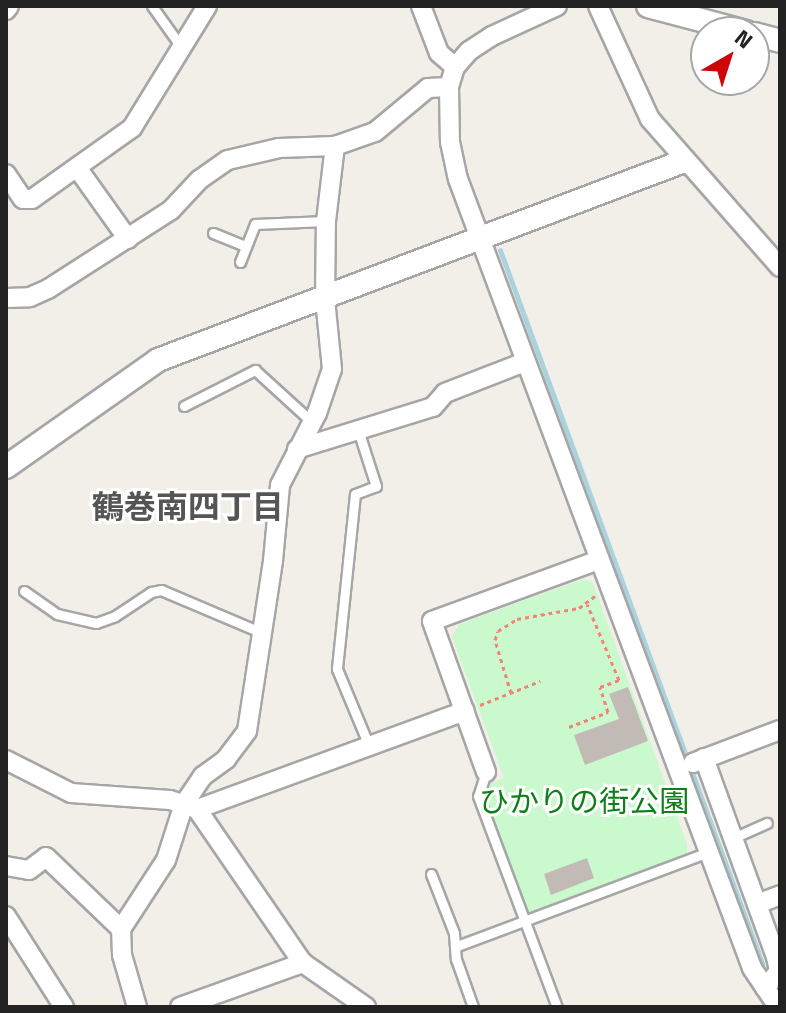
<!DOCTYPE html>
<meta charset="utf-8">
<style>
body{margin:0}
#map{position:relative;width:786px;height:1013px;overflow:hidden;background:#f2efe9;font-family:"Titillium Web","Noto Sans JP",sans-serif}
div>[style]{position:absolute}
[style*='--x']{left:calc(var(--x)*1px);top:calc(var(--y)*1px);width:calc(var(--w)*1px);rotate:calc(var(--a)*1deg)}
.park>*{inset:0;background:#c9f9cd}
.stream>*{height:5px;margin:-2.5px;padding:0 2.5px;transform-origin:2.5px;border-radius:2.5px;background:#abd3dd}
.building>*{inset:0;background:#c2bbb5}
.path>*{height:3px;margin-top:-1.5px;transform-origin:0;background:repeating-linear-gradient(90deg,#f68276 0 4px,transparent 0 8px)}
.roads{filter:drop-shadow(2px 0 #a6a6a6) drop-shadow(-2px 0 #a6a6a6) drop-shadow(0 2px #a6a6a6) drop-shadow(0 -2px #a6a6a6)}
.service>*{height:9px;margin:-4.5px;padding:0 4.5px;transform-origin:4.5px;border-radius:4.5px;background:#fff}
.minor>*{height:18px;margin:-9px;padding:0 9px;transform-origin:9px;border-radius:9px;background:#fff}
.tertiary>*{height:22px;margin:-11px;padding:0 11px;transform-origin:11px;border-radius:11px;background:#fff}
span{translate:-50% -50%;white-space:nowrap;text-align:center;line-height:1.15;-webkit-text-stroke:6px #fff;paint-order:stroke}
.park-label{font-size:30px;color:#0f8018}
.neighbourhood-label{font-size:32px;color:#555;font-weight:700}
.frame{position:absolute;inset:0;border:8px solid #222;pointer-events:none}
.north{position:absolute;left:690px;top:16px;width:80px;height:80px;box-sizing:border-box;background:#fff;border:2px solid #a7a7a7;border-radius:50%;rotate:39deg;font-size:22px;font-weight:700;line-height:32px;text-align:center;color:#222}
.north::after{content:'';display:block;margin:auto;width:28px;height:36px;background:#ce0608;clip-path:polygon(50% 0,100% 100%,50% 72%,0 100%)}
</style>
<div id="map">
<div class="park">
<div style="clip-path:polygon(584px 579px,593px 583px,687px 844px,687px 853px,531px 912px,526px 909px,483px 791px,487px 785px,504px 778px,452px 637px,459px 624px)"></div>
</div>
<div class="stream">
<div style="--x:500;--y:250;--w:760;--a:69.82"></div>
</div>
<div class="building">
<div style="clip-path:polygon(628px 687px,648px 741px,585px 765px,574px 735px,619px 719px,609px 694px)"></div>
<div style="clip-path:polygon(587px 858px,594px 878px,551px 895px,544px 874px)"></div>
</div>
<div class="path">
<div style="--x:511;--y:693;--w:55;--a:-106.8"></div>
<div style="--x:495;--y:640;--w:9;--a:-72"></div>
<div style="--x:498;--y:631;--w:22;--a:-32"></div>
<div style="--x:517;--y:619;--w:63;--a:-10.1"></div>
<div style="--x:579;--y:608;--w:21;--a:-37"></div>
<div style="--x:480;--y:705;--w:65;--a:-21.8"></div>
<div style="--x:569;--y:727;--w:42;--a:-21"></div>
<div style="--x:608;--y:712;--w:26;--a:-108"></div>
<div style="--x:600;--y:687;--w:20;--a:-20"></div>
<div style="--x:619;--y:680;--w:82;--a:-112.8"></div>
</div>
<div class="roads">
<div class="service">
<div style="--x:152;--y:6;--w:52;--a:54.5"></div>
<div style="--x:213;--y:233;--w:35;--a:22"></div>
<div style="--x:240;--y:262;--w:41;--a:-68.5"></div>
<div style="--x:255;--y:224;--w:71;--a:-2.4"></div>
<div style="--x:184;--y:406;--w:80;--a:-26.9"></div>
<div style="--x:255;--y:370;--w:77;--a:42.4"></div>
<div style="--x:358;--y:430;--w:59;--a:72.2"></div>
<div style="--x:376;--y:486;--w:22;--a:159"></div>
<div style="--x:355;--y:494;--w:176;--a:95.9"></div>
<div style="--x:337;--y:669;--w:83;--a:67.4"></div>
<div style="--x:24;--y:591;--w:40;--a:34.9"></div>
<div style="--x:57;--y:614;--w:40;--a:13"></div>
<div style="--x:96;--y:623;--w:20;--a:-20"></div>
<div style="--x:115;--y:616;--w:43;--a:-33.7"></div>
<div style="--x:151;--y:592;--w:10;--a:-11"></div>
<div style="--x:161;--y:590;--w:108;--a:23"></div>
<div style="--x:486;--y:772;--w:25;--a:108"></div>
<div style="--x:478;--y:796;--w:225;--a:69.5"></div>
<div style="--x:733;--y:838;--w:37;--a:-24"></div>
<div style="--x:431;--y:874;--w:63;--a:68.7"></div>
<div style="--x:454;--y:933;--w:26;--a:86"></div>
<div style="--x:456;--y:959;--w:51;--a:70.5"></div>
<div style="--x:457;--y:946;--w:269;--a:-20.5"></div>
</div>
<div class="minor">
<div style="--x:421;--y:6;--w:50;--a:69"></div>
<div style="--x:439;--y:53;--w:21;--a:41"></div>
<div style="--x:557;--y:6;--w:72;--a:155.2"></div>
<div style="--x:492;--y:36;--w:27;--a:147"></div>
<div style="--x:469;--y:51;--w:21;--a:131"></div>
<div style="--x:455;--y:67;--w:21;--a:107"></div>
<div style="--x:449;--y:87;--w:55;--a:89"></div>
<div style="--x:450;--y:142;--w:38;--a:78"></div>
<div style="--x:458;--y:179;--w:842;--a:69.56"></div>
<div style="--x:752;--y:968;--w:47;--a:56.3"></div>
<div style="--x:598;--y:6;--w:124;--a:65.3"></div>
<div style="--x:650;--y:119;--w:197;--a:48.7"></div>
<div style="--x:6;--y:10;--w:5;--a:-53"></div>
<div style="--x:78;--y:169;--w:86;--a:54.5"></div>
<div style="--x:6;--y:174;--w:30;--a:56"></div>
<div style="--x:23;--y:199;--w:9;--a:0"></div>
<div style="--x:32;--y:199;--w:123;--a:-35.4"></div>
<div style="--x:132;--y:128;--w:143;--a:-58.4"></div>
<div style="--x:6;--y:298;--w:24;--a:-2"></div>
<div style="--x:30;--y:297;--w:20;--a:-24"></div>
<div style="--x:48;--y:289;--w:146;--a:-32.7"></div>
<div style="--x:171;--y:210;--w:41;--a:-47"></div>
<div style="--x:199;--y:180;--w:35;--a:-35"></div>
<div style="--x:228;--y:160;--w:52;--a:-13.2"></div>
<div style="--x:279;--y:148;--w:56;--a:-2"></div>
<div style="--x:335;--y:146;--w:42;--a:-19.3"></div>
<div style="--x:375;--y:132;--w:69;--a:-39.7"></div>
<div style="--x:428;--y:88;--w:21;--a:-3"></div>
<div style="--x:297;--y:449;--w:142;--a:-17.2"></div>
<div style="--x:433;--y:407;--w:18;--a:-49"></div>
<div style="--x:445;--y:393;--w:86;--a:-21.2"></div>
<div style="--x:704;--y:758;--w:212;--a:70.1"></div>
<div style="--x:776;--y:957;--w:14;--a:78"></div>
<div style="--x:779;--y:971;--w:22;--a:129"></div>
<div style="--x:6;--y:760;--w:73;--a:26.9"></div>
<div style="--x:71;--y:793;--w:99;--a:4"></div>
<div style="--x:170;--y:800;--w:28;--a:18"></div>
<div style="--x:197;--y:809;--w:187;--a:55.5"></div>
<div style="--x:693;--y:763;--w:93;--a:-20.8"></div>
<div style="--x:486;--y:772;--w:160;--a:-109.7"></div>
<div style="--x:432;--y:621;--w:178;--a:-20.1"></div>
<div style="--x:197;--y:809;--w:285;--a:-20.1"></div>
<div style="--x:6;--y:866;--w:23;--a:10"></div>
<div style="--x:29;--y:870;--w:21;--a:-37"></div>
<div style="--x:46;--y:857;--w:104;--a:43.8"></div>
<div style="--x:757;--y:904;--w:25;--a:-21"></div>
<div style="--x:6;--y:916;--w:108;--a:57.5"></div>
<div style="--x:137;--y:1007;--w:54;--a:-106.1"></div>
<div style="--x:122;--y:955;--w:26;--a:-92"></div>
<div style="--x:121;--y:929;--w:82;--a:-56.9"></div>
<div style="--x:166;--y:860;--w:59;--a:-72.2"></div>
<div style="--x:184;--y:804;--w:34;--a:-56"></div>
<div style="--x:203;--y:776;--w:29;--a:-36"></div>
<div style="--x:226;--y:759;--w:35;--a:-53"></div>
<div style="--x:247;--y:731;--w:172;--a:-81.3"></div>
<div style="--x:273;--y:561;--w:76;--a:-84.7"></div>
<div style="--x:280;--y:485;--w:81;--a:-62.8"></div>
<div style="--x:317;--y:413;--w:46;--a:-71.2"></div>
<div style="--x:332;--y:369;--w:70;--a:-95.7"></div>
<div style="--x:325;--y:299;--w:78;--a:-89.3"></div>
<div style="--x:326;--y:221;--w:76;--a:-83.2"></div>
<div style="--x:180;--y:1007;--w:131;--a:-19.7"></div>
<div style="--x:303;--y:963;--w:77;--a:34.9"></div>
</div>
<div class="tertiary">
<div style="--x:648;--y:6;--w:101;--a:14.9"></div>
<div style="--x:754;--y:34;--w:27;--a:15"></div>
<div style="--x:6;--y:467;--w:186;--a:-35.1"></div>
<div style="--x:158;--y:360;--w:562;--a:-20.72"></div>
</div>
</div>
<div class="park-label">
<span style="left:584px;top:801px">ひかりの街公園</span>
</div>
<div class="neighbourhood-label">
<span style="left:188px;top:506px">鶴巻南四丁目</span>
</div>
<div class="frame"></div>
<div class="north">N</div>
</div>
